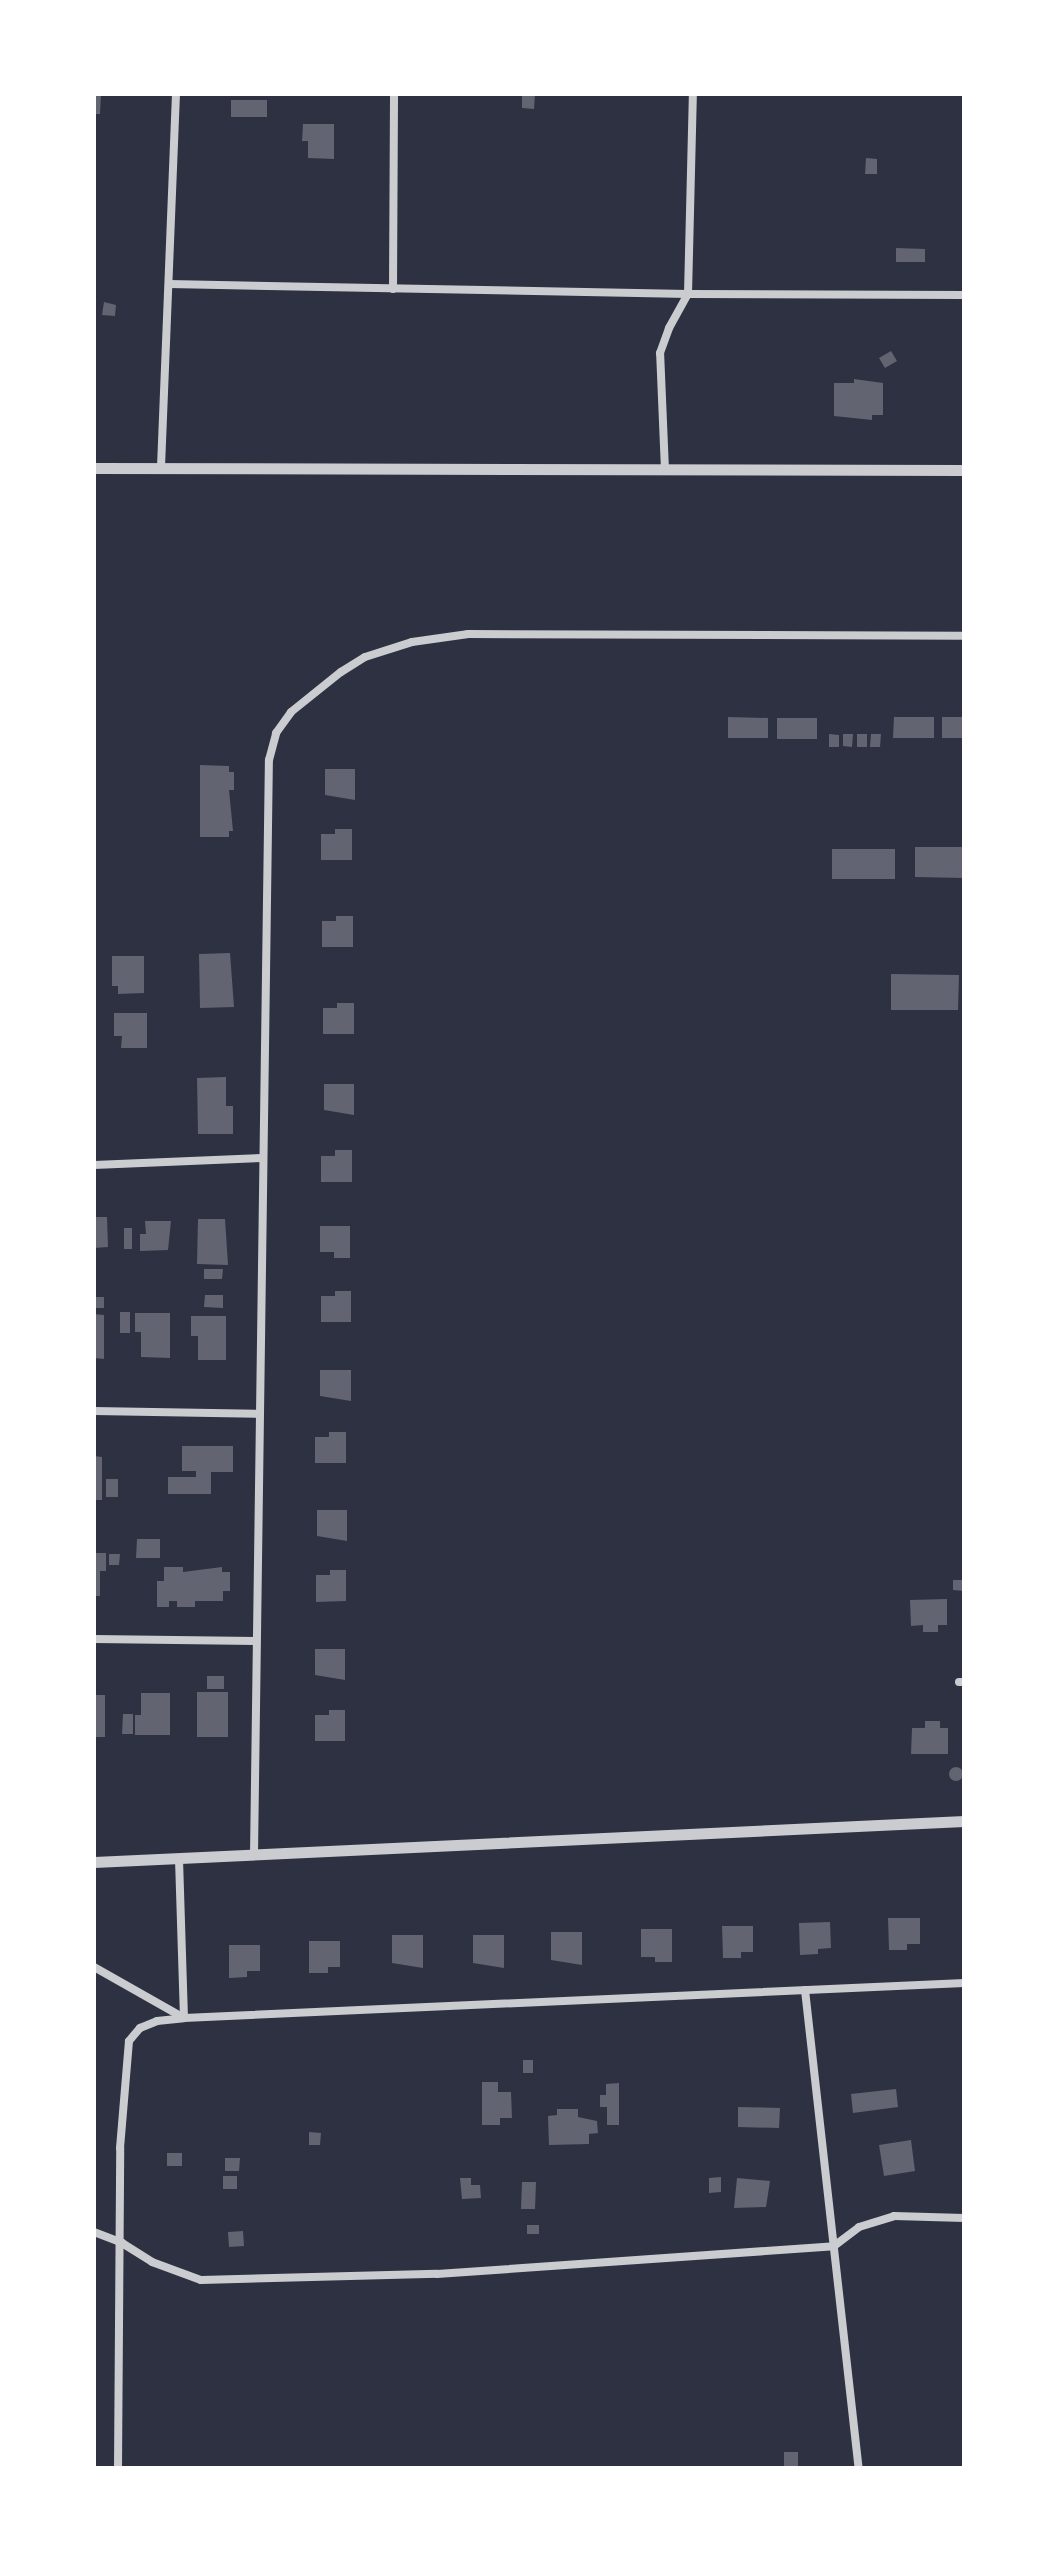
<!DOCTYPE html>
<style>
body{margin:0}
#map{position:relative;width:1058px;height:2562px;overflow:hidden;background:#2d3142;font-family:"Playfair Display",serif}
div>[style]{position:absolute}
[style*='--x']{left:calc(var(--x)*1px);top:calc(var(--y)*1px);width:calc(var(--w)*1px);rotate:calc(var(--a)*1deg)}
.building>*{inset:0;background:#626471}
.round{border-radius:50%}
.minor>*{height:8px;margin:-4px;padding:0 4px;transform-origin:4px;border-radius:4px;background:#caccd0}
.tertiary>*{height:11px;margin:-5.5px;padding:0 5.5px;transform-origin:5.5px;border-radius:5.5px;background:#caccd0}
span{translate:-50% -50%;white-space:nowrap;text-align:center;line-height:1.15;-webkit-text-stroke:6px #fff;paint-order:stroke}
.frame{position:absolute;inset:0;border:96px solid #fff;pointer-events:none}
</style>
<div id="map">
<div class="building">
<div style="clip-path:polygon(94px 94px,101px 94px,100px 114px,94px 114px)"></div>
<div style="clip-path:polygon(522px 94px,535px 94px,534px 109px,522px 108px)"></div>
<div style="clip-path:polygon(231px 100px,267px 100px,267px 117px,231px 117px)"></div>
<div style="clip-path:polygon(303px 124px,334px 124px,334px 159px,308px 158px,308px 141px,302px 141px)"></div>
<div style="clip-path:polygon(866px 158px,877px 159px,877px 174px,865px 174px)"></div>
<div style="clip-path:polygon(896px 248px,925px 249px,925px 262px,896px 262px)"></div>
<div style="clip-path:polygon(104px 302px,116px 305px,115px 316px,102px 315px)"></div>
<div style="clip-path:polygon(891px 351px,897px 361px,885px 368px,879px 358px)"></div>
<div style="clip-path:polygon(854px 379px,883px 383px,883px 415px,872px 415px,872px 420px,834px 416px,834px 383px,854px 383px)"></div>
<div style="clip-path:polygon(728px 717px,768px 718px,768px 738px,728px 738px)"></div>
<div style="clip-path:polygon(894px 717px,934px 717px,934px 738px,893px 738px)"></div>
<div style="clip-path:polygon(942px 717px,964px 717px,964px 738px,942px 738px)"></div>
<div style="clip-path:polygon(777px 718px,817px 718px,817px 739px,777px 739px)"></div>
<div style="clip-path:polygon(829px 734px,839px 735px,839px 747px,829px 747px)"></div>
<div style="clip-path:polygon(843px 734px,853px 734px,852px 747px,843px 746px)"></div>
<div style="clip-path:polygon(857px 734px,867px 734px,867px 747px,857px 747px)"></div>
<div style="clip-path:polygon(871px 734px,881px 734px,880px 747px,870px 747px)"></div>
<div style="clip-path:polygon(200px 765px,229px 766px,229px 772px,234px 772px,234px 790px,229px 790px,233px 831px,229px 831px,229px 837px,200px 837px)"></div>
<div style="clip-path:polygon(325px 769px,355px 769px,355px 800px,325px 795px)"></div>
<div style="clip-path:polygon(335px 829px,352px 829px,352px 860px,321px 860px,321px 834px,335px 834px)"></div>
<div style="clip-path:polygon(915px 847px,964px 847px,964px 878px,915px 877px)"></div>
<div style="clip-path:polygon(832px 849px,895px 849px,895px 879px,832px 879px)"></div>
<div style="clip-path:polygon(336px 916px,353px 916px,353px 947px,322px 947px,322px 921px,336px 921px)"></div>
<div style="clip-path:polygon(230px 953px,234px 1007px,200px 1008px,199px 954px)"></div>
<div style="clip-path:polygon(112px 956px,144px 956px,144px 993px,118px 994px,118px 986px,112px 986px)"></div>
<div style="clip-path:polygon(891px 974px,959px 975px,958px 1010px,891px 1010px)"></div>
<div style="clip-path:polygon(337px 1003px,354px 1003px,354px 1034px,323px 1034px,323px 1008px,337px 1008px)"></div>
<div style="clip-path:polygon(114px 1013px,147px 1013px,147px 1048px,121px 1048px,122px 1036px,114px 1036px)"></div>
<div style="clip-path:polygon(226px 1077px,226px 1106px,233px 1106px,233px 1134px,198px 1134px,197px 1078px)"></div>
<div style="clip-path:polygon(324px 1084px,354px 1084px,354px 1115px,324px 1110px)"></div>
<div style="clip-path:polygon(335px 1150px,352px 1150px,352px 1182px,321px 1182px,321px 1156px,335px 1156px)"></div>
<div style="clip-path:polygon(94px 1217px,107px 1217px,108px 1247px,94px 1248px)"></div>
<div style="clip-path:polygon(198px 1219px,225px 1219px,228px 1265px,197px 1264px)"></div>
<div style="clip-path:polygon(145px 1221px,171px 1221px,168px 1250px,140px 1251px,140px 1234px,146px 1234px)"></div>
<div style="clip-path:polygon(320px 1226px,350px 1226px,350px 1258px,334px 1258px,334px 1252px,320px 1252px)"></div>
<div style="clip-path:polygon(124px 1228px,132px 1228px,132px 1249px,124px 1249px)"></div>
<div style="clip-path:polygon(204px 1269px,223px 1269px,222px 1279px,204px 1279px)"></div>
<div style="clip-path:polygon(335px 1291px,351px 1291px,351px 1322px,321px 1322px,321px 1296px,335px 1296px)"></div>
<div style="clip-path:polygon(205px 1295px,223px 1295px,223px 1308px,204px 1307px)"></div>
<div style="clip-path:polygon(94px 1297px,104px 1297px,104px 1308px,94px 1308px)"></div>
<div style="clip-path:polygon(120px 1312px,130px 1312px,130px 1333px,120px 1333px)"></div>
<div style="clip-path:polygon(135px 1313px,170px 1313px,170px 1358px,141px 1357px,141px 1332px,135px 1332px)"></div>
<div style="clip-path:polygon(94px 1314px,104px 1315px,104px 1359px,94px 1358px)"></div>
<div style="clip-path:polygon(191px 1316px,226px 1316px,226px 1360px,198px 1360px,198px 1336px,191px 1336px)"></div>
<div style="clip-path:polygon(320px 1370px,351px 1370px,351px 1401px,320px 1396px)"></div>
<div style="clip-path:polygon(329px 1432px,346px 1432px,346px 1463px,315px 1463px,315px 1437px,329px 1437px)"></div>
<div style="clip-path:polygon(182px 1446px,233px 1446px,233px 1472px,211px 1472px,211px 1494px,168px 1494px,168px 1477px,196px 1477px,196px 1471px,182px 1471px)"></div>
<div style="clip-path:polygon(94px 1456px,102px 1457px,102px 1500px,94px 1500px)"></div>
<div style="clip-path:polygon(106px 1479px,118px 1479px,118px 1497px,106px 1497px)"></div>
<div style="clip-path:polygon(317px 1510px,347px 1510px,347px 1541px,317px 1536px)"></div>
<div style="clip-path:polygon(137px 1539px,160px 1539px,160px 1558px,136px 1558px)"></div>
<div style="clip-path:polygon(94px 1553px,106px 1553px,106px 1571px,100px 1571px,100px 1596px,94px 1596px)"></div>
<div style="clip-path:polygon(109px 1554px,120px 1554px,119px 1565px,109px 1565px)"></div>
<div style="clip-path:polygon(164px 1567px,183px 1567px,183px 1572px,222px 1567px,222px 1572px,230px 1572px,230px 1591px,223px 1591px,223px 1601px,195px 1601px,195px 1607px,177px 1607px,177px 1601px,169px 1601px,169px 1607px,157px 1607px,157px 1581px,164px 1581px)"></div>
<div style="clip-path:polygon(330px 1570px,346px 1570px,346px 1601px,316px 1602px,316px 1575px,330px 1575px)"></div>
<div style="clip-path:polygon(953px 1580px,964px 1580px,964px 1591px,953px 1590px)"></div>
<div style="clip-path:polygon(947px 1599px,947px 1625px,938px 1625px,938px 1632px,923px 1632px,923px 1625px,911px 1626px,910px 1600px)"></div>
<div style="clip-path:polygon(315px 1649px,345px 1649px,345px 1680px,315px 1675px)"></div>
<div style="clip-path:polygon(207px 1676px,224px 1676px,224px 1689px,207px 1689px)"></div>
<div style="clip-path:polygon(197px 1692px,228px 1692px,228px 1737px,197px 1737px)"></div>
<div style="clip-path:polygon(141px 1693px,170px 1693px,170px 1735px,135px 1735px,135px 1715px,141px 1715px)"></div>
<div style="clip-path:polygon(94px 1695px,105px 1695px,105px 1737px,94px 1737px)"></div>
<div style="clip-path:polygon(329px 1710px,345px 1710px,345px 1741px,315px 1741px,315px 1715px,329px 1715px)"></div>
<div style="clip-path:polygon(123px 1714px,133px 1714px,133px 1734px,122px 1734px)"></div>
<div style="clip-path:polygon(925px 1721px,940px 1721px,940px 1728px,948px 1728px,948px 1754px,911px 1754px,912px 1728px,925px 1728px)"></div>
<div class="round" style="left:949px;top:1767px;width:14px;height:14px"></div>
<div style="clip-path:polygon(888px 1918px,920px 1918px,920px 1944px,907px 1944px,907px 1950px,889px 1950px)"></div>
<div style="clip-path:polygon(830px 1922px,831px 1948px,818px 1949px,818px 1954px,800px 1955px,799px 1923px)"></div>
<div style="clip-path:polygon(722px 1926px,753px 1926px,753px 1952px,741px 1952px,741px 1958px,723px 1958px)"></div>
<div style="clip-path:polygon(641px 1929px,672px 1929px,672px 1962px,655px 1962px,655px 1957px,641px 1957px)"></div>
<div style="clip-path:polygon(551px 1932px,582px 1932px,582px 1965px,551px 1960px)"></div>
<div style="clip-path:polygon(392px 1935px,423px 1935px,423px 1968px,392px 1963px)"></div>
<div style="clip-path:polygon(473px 1935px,504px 1935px,504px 1968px,473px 1963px)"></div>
<div style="clip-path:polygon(309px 1941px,340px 1941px,340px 1967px,328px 1967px,328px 1973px,309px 1973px)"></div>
<div style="clip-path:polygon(229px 1945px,260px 1945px,260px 1971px,247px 1971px,247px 1977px,229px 1978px)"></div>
<div style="clip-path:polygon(523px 2060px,533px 2060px,533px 2073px,523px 2073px)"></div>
<div style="clip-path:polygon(482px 2082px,498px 2082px,498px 2092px,511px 2092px,512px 2118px,500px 2118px,500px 2125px,482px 2125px)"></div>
<div style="clip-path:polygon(619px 2083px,619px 2125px,607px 2125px,607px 2107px,600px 2107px,600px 2095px,606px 2095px,606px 2084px)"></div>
<div style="clip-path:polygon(896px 2089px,898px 2107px,853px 2113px,851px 2094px)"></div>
<div style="clip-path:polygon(738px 2107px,780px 2108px,779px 2128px,738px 2127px)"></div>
<div style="clip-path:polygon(557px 2109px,578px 2109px,578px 2117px,597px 2121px,598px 2133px,589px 2134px,589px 2144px,549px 2145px,548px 2116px,557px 2115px)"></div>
<div style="clip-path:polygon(309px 2132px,321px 2133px,320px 2145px,309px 2145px)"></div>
<div style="clip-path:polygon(911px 2140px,915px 2171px,884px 2176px,879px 2145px)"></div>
<div style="clip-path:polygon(167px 2153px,182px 2153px,182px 2166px,167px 2166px)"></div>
<div style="clip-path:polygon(225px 2158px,240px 2158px,239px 2171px,225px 2171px)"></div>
<div style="clip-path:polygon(223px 2176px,237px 2176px,237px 2189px,223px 2189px)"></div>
<div style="clip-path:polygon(721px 2177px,721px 2192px,709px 2193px,709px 2178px)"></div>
<div style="clip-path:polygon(460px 2178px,471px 2178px,471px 2185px,480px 2185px,481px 2198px,462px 2199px)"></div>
<div style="clip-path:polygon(737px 2178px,770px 2181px,766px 2207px,734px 2208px)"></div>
<div style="clip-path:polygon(522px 2182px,536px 2182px,535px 2209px,521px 2209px)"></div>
<div style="clip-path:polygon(527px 2225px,539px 2225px,539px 2234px,527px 2234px)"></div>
<div style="clip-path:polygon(243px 2231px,244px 2246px,229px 2247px,228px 2232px)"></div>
<div style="clip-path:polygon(784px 2452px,798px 2452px,798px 2468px,784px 2468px)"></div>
</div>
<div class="minor">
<div style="--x:169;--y:284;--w:519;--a:1.1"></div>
<div style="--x:688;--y:294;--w:276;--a:0.2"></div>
<div style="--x:393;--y:289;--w:195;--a:-89.7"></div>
<div style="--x:161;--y:467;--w:373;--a:-87.7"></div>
<div style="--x:665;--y:470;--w:117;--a:-92.4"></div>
<div style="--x:660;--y:353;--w:27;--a:-70"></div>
<div style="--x:669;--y:328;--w:39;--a:-61"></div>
<div style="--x:688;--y:294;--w:200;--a:-88.6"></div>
<div style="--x:94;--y:1165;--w:169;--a:-2.4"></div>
<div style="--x:94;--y:1411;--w:166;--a:1"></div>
<div style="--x:94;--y:1639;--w:162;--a:0.7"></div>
<div style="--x:959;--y:1682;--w:5;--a:0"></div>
<div style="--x:254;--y:1855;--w:1095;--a:-89.22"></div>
<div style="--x:269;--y:760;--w:28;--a:-75"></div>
<div style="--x:276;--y:733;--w:26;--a:-54"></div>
<div style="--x:291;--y:712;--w:64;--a:-38.7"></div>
<div style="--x:341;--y:672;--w:28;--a:-32"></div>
<div style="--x:365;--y:657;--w:49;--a:-17.7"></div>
<div style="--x:412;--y:642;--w:57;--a:-8.1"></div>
<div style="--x:468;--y:634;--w:496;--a:0.2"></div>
<div style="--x:94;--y:1967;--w:103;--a:29.5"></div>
<div style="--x:184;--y:2018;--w:781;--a:-2.57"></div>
<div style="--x:805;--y:1990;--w:481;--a:83.6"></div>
<div style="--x:94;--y:2232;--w:30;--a:21"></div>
<div style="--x:122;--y:2243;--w:36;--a:32"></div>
<div style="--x:152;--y:2262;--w:52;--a:20.2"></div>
<div style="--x:201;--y:2280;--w:236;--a:-1.5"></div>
<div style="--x:437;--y:2274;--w:398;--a:-4"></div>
<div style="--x:834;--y:2246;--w:31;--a:-37"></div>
<div style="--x:859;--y:2227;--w:37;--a:-17"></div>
<div style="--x:894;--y:2216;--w:70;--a:1.6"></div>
<div style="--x:118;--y:2468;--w:320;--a:-89.6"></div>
<div style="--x:120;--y:2148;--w:107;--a:-85.2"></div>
<div style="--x:129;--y:2041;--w:17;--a:-50"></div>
<div style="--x:140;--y:2028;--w:18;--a:-22"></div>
<div style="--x:157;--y:2021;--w:27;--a:-6"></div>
<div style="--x:184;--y:2018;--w:160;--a:-91.8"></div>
</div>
<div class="tertiary">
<div style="--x:94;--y:468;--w:870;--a:0.13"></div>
<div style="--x:94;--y:1862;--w:871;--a:-2.7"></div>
</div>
<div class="frame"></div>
</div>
